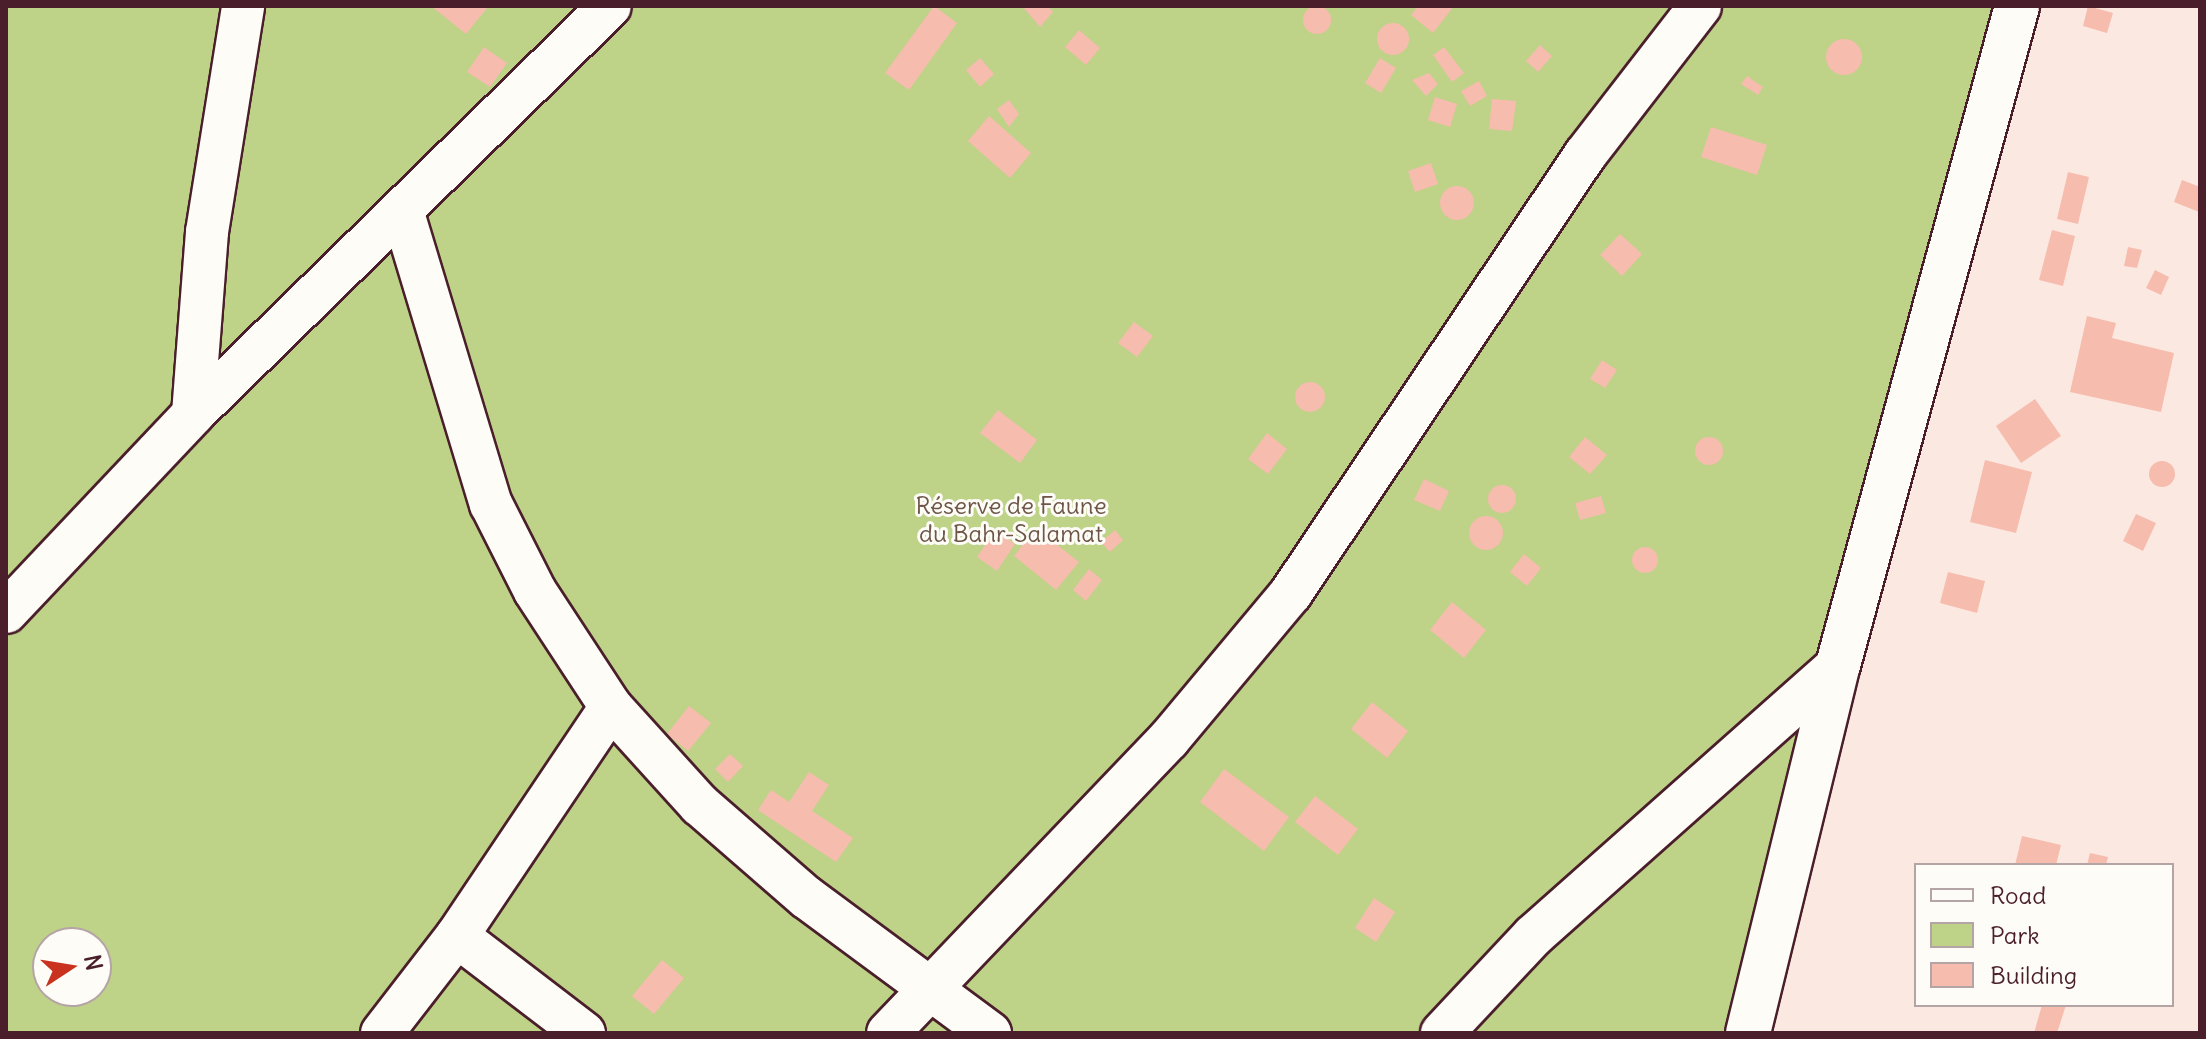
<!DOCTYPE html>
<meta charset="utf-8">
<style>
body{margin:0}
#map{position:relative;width:2206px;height:1039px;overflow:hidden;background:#fbe9e1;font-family:Delius,sans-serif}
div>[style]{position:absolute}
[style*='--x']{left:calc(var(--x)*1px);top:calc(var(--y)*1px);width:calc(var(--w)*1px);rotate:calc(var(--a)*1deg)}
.green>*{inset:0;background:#bed288}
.building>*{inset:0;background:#f6bcae}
.round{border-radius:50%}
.roads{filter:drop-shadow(2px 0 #4a1f2b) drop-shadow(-2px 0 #4a1f2b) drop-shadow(0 2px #4a1f2b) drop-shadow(0 -2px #4a1f2b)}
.minor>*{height:42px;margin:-21px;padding:0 21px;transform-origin:21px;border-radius:21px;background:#fdfcf7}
.major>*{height:44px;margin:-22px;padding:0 22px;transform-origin:22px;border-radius:22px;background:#fdfcf7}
span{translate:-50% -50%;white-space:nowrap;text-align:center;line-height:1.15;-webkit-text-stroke:6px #fdfcf7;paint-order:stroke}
.park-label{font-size:24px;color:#6d5547}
.frame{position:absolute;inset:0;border:8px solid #4a1f2b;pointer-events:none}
.legend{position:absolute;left:1914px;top:863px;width:260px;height:144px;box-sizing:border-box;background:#fdfcf7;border:2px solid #b5a4a5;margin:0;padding:10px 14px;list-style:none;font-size:24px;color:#4a1f2b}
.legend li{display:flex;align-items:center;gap:16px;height:40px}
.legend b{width:40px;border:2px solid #b5a4a5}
.north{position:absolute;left:32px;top:927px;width:80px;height:80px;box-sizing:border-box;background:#fdfcf7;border:2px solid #b5a4a5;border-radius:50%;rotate:78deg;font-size:22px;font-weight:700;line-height:32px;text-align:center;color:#4a1f2b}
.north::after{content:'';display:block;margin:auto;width:28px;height:36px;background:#c8321e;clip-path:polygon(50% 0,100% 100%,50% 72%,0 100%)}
</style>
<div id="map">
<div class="green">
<div style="clip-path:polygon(evenodd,6px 6px,2017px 6px,1748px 1033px,6px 1033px,6px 6px,48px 943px,96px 943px,96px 991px,48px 991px,48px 943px)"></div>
</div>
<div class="building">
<div class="round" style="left:1303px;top:6px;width:28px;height:28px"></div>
<div style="clip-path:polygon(431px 6px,484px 6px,487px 8px,466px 34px)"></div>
<div style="clip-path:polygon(934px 6px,957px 23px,909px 90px,885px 73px)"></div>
<div style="clip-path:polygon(1022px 6px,1047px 6px,1053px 12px,1040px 27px)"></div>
<div style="clip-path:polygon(1418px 6px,1454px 6px,1433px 33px,1411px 15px)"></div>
<div style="clip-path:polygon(2088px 6px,2113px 13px,2107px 33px,2083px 26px)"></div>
<div class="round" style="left:1377px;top:23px;width:32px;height:32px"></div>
<div style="clip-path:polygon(1079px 30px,1100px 48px,1086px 65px,1065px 47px)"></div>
<div class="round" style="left:1826px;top:39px;width:36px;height:36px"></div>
<div style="clip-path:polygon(1540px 45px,1552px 56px,1538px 72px,1526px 61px)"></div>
<div style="clip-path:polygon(484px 47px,507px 63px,490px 87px,467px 72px)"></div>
<div style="clip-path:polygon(1444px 47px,1464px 73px,1452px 82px,1433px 55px)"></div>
<div style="clip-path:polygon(980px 58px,994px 74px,980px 87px,966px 70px)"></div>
<div style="clip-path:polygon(1380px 58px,1396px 68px,1381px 93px,1365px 83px)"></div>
<div style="clip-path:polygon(1429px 73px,1438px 84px,1426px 96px,1412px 80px)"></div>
<div style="clip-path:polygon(1747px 76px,1763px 87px,1758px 95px,1741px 84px)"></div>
<div style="clip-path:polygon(1479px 81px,1487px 96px,1470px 106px,1461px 91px)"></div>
<div style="clip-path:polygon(1435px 97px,1457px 104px,1450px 127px,1428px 120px)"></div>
<div style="clip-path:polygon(1492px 99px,1516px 101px,1512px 131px,1489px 129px)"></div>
<div style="clip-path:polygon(1009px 100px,1019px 114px,1009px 127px,997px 109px)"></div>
<div style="clip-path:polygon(989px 116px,1031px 153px,1010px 178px,968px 141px)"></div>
<div style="clip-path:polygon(1711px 127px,1767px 145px,1757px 175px,1701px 157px)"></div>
<div style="clip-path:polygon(1431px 163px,1438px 184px,1415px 192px,1408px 171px)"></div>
<div style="clip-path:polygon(2068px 172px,2089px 177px,2078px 224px,2057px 219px)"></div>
<div style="clip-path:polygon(2182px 180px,2200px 187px,2199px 212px,2174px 202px)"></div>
<div class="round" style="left:1440px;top:186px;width:34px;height:34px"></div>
<div style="clip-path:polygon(2052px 230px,2075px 236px,2063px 286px,2039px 280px)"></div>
<div style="clip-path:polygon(1620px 234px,1642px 254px,1622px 276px,1600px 255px)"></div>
<div style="clip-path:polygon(2128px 247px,2142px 250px,2137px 268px,2124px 266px)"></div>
<div style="clip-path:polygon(2155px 270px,2169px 277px,2161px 295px,2146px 288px)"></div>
<div style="clip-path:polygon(2087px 316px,2116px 323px,2112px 338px,2174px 353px,2161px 412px,2070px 392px)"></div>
<div style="clip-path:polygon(1134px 322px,1153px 336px,1137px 357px,1118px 343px)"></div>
<div style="clip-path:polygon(1602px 360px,1617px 370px,1605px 388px,1590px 379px)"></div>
<div class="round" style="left:1295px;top:382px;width:30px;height:30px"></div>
<div style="clip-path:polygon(2035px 399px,2061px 436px,2021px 463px,1996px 426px)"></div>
<div style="clip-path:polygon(998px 410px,1037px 440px,1020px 463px,980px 433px)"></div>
<div style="clip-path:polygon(1267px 433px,1287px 449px,1268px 474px,1248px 459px)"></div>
<div class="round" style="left:1695px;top:437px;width:28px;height:28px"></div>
<div style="clip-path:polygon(1585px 437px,1607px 455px,1590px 474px,1569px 457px)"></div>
<div style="clip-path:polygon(1985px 460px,2032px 472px,2016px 533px,1970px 522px)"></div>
<div class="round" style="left:2149px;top:461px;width:26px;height:26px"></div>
<div style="clip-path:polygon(1424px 479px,1449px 491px,1440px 511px,1414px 500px)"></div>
<div class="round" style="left:1488px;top:485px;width:28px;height:28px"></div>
<div style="clip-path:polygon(1601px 496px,1606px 513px,1580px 520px,1575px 503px)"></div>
<div style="clip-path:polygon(2136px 514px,2156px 523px,2143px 551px,2123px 541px)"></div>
<div class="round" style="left:1469px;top:516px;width:34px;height:34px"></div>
<div style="clip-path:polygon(1036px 528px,1079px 562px,1056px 590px,1014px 556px)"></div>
<div style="clip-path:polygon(995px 530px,1015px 544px,997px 571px,977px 557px)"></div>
<div style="clip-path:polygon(1115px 530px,1123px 540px,1110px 552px,1101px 542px)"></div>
<div class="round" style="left:1632px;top:547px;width:26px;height:26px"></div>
<div style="clip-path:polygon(1524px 554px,1541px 568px,1527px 586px,1510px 572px)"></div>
<div style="clip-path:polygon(1089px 569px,1102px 580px,1086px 601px,1073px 590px)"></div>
<div style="clip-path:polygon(1948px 572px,1985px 581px,1977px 613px,1940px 603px)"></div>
<div style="clip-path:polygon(1452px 602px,1486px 630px,1464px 658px,1430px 630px)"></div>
<div style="clip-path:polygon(1372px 702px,1408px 731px,1387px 758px,1351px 729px)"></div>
<div style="clip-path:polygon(689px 706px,711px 723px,688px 751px,667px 734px)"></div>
<div style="clip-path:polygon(730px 754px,743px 766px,728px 782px,715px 769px)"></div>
<div style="clip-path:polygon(1224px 769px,1289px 817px,1264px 851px,1200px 802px)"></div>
<div style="clip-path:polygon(809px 772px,829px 785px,812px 811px,853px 838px,836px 862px,758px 810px,771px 790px,789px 802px)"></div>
<div style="clip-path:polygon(1315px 796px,1358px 829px,1338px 855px,1295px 822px)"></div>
<div style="clip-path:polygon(2022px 836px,2061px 845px,2056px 865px,2015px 865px)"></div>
<div style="clip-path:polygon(2090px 853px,2108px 857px,2106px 865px,2087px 865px)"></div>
<div style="clip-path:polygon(1374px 898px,1395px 912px,1376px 942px,1355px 928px)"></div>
<div style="clip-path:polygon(662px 960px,684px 978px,654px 1014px,632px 996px)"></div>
<div style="clip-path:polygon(2042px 1005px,2066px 1005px,2057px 1033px,2034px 1033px)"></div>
</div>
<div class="roads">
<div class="minor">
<div style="--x:402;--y:210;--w:307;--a:73.2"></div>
<div style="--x:491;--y:504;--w:97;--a:63.2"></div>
<div style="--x:535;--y:591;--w:139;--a:56.8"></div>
<div style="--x:611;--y:707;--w:132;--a:47.8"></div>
<div style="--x:700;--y:805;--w:140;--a:41"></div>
<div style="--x:806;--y:897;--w:229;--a:36.5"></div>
<div style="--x:193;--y:414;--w:183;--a:-85.6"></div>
<div style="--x:207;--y:232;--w:229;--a:-80.9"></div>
<div style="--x:6;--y:612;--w:272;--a:-46.6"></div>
<div style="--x:193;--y:414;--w:583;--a:-44.37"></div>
<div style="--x:457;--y:936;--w:160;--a:37.4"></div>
<div style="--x:382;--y:1033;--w:123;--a:-52.3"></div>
<div style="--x:457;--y:936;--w:276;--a:-56.1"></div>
<div style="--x:888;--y:1033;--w:407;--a:-46.3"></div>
<div style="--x:1169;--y:739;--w:190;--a:-50.1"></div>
<div style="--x:1291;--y:593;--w:528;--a:-56.13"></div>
<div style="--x:1585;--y:155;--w:188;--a:-52.3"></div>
<div style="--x:1442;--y:1033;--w:133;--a:-46.8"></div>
<div style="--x:1533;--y:936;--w:408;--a:-41.6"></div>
</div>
<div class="major">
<div style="--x:1748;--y:1033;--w:379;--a:-76.3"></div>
<div style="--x:1838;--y:665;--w:683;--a:-74.8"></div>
</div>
</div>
<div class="park-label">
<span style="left:1011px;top:520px">Réserve de Faune<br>du Bahr-Salamat</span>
</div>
<div class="frame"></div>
<ul class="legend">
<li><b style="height:10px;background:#fdfcf7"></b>Road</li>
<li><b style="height:22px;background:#bed288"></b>Park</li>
<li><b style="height:22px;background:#f6bcae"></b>Building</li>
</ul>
<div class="north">N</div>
</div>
